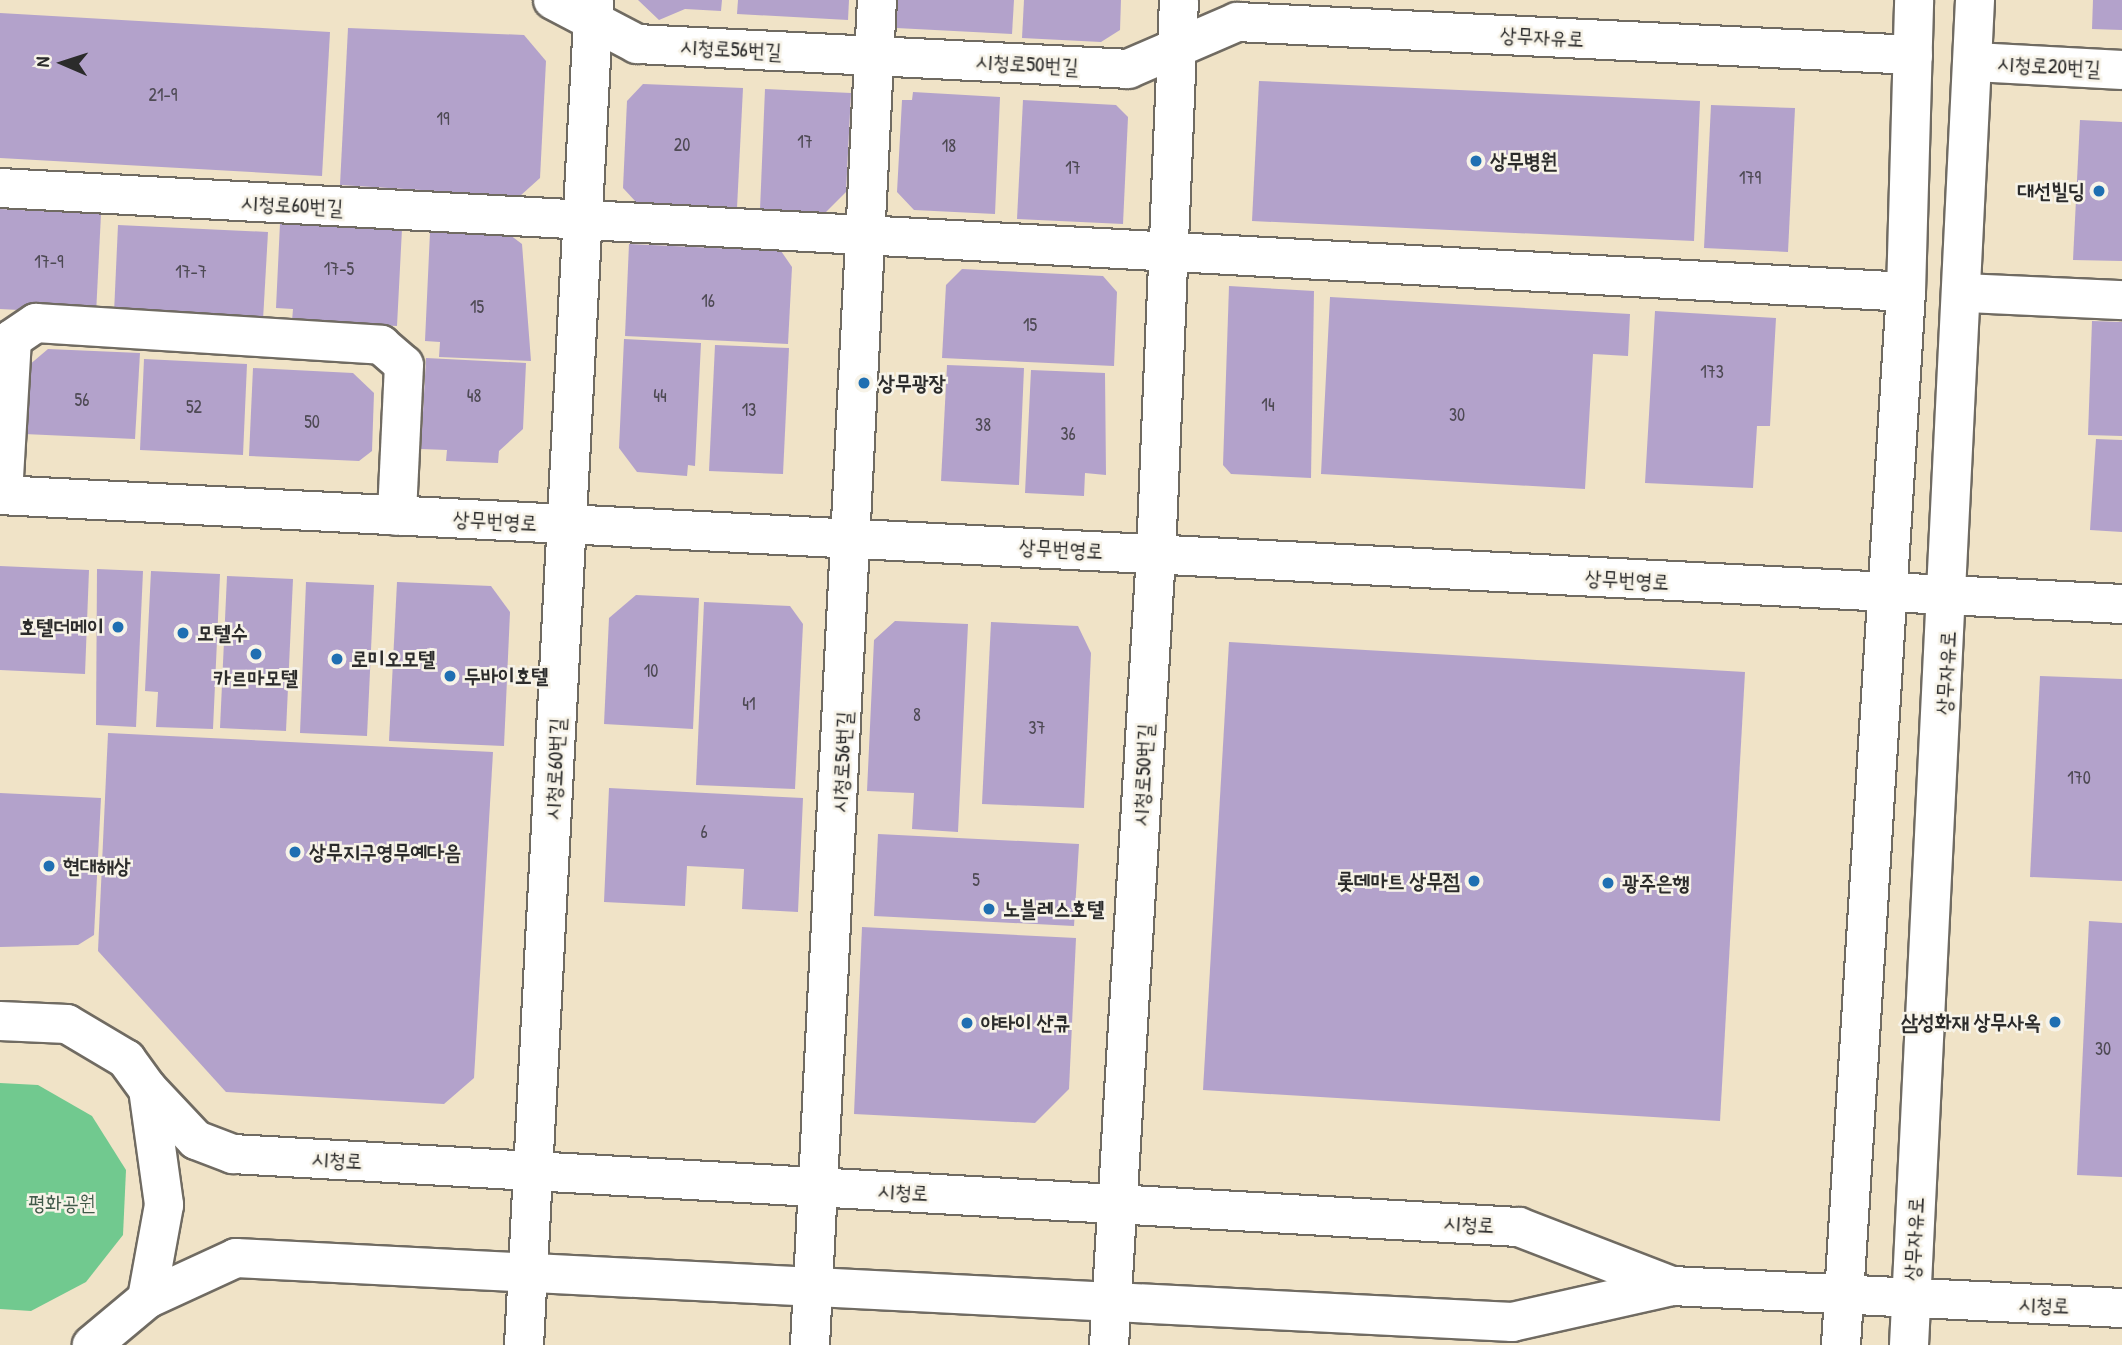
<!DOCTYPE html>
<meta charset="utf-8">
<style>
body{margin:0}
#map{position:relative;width:2122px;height:1345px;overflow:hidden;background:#f0e3c7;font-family:"Patrick Hand","Poor Story",sans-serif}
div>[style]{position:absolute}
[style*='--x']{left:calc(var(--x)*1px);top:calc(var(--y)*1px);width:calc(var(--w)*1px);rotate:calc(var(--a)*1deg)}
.green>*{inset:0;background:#71c98f}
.building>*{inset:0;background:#b3a2cb}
.roads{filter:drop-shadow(2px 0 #706b62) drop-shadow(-2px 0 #706b62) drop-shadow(0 2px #706b62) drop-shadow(0 -2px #706b62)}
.minor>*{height:38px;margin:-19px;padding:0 19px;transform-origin:19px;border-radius:19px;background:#fff}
.dots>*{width:19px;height:19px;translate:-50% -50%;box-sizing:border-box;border:4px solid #f7f3e8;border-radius:50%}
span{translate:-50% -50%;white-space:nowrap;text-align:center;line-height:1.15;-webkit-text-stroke:5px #f7f3e8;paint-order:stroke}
.number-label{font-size:18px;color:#4d4953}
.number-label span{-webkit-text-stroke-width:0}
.street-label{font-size:21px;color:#2b2b2b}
.poi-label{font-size:21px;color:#2b2b2b;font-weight:700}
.left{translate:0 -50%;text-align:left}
.right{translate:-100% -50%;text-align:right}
.park-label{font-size:21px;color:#405a49}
.north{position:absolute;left:28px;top:28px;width:70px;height:70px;-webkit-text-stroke:5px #f7f3e8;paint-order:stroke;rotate:273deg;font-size:19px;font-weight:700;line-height:28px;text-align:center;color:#2b2b2b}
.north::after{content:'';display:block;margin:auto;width:24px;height:32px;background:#2b2b2b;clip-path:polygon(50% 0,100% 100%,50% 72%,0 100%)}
</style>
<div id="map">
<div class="green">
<div style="clip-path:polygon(0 1083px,38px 1085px,92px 1116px,126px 1170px,123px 1235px,86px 1282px,31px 1311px,0 1309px)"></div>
</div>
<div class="building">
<div style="clip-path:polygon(638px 0,722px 0,721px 11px,685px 9px,659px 20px)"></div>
<div style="clip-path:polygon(738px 0,849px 0,848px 20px,737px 14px)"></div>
<div style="clip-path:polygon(898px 0,1014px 0,1012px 34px,896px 28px)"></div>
<div style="clip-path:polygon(1024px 0,1121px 0,1120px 30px,1101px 42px,1022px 38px)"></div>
<div style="clip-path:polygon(2093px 0,2122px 0,2122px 30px,2092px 29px)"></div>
<div style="clip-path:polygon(0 13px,330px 32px,322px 176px,0 158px)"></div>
<div style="clip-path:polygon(348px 28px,524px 35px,546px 61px,540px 178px,520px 196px,340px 185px)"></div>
<div style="clip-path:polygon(1259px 81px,1700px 101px,1694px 241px,1252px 221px)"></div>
<div style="clip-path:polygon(643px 84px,743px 88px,737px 208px,637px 203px,623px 188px,627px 101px)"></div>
<div style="clip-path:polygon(765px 89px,851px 93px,846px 192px,825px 213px,760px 210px)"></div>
<div style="clip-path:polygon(913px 92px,1000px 97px,995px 214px,914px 210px,897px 192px,902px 100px,912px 100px)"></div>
<div style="clip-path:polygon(1023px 100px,1116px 105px,1128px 117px,1123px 224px,1017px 219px)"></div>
<div style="clip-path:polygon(1711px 105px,1795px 108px,1788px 252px,1704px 248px)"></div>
<div style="clip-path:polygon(2080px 120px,2122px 122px,2122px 261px,2073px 260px)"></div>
<div style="clip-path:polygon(0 209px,101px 214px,96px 314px,0 309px)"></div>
<div style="clip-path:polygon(280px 223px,402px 229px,397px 326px,292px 321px,293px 309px,276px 308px)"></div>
<div style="clip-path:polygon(118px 225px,268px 232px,263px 320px,114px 313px)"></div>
<div style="clip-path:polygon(430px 232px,510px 235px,522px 244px,531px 361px,439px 357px,440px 342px,425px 341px)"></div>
<div style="clip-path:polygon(629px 244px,781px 251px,792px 267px,788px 344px,625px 336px)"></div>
<div style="clip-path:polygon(962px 269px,1103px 276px,1117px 292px,1114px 366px,942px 358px,946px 285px)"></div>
<div style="clip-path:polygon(1229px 286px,1314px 291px,1311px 478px,1231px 474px,1223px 465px)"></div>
<div style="clip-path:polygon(1330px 297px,1630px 314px,1628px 356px,1593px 354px,1585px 489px,1321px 474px)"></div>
<div style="clip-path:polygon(1655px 311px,1776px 318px,1770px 426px,1757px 426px,1753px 488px,1645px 483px)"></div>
<div style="clip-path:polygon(2092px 321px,2122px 322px,2122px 436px,2088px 435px)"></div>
<div style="clip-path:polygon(624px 339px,701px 343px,695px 466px,688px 465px,687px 476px,637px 472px,619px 448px)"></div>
<div style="clip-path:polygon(715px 345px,789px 348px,783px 474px,709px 471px)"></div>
<div style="clip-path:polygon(48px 349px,140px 353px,135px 439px,24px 434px,28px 366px)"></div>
<div style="clip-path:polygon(426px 358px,526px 363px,523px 429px,499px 451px,498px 463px,446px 461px,447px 450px,421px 449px)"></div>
<div style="clip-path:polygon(144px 359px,247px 364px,243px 455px,140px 450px)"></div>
<div style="clip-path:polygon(947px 365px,1024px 368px,1019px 485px,941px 481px)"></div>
<div style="clip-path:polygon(253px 368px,353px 373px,374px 393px,372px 451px,359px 461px,249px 456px)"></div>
<div style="clip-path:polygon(1031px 370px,1105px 373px,1106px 475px,1085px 473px,1084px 496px,1025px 493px)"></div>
<div style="clip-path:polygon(2096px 439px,2122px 440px,2122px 532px,2090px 530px)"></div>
<div style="clip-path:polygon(0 566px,89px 570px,85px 674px,0 670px)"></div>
<div style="clip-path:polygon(97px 569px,143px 571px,136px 727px,96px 725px)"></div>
<div style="clip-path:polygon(151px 571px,220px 574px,213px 729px,156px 727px,158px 692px,145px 691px)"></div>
<div style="clip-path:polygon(227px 576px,293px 579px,286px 731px,220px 728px)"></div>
<div style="clip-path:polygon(306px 582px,374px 585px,367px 736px,300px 733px)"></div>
<div style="clip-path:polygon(397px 582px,491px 586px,510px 612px,504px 746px,389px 741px)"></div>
<div style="clip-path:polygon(636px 595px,699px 598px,693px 729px,604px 724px,609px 618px)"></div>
<div style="clip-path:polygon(704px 602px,790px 606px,803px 624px,795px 789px,696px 785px)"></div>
<div style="clip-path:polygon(895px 621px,968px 624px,958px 832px,912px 829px,914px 793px,867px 791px,874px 640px)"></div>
<div style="clip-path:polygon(991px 622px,1078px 626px,1091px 653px,1084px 808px,982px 804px)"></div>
<div style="clip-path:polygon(1229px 642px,1745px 672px,1720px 1121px,1203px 1090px)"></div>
<div style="clip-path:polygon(2040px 676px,2122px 679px,2122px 881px,2030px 877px)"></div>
<div style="clip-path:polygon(108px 733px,493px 752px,474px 1078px,444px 1104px,226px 1092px,98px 951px)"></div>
<div style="clip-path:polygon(609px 788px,803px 798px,798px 912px,742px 909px,744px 869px,687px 866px,685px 906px,604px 902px)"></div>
<div style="clip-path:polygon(0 793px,101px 798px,94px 935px,78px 945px,0 947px)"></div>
<div style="clip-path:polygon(878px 834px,1079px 844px,1074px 926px,874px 916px)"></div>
<div style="clip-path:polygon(2089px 921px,2122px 923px,2122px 1177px,2077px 1175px)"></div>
<div style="clip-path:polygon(862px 927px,1076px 938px,1069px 1089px,1035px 1123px,854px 1114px)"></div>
</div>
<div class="roads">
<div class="minor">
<div style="--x:553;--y:0;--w:95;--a:27.6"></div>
<div style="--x:637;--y:44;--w:492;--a:2.9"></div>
<div style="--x:1128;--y:69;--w:119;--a:-23.3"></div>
<div style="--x:1237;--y:22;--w:677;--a:2.79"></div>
<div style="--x:1975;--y:62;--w:147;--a:3.1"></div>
<div style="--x:0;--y:188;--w:1909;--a:3.12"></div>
<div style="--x:1965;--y:293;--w:157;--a:2.6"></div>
<div style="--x:0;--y:495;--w:2125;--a:2.94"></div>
<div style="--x:3;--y:495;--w:156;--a:-86.7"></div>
<div style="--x:12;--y:339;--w:29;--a:-34"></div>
<div style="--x:36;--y:323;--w:346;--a:3.6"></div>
<div style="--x:381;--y:345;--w:30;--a:41"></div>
<div style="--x:404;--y:365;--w:151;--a:92.7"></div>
<div style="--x:0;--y:1021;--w:67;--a:2.6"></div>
<div style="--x:67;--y:1024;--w:69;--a:30.7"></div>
<div style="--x:126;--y:1059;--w:37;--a:54"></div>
<div style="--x:148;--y:1089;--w:117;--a:82.1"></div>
<div style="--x:164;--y:1205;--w:96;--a:100.3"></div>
<div style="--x:147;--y:1299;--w:72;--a:140.1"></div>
<div style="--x:148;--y:1089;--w:70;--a:46.7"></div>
<div style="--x:196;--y:1140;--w:40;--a:21"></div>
<div style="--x:233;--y:1154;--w:1288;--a:3.25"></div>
<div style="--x:1519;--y:1227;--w:164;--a:21.1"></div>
<div style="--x:147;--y:1299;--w:98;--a:-24.7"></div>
<div style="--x:236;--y:1258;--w:1278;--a:2.87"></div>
<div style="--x:1512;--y:1322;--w:164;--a:-12.7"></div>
<div style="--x:1672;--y:1286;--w:451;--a:2.8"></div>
<div style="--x:524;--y:1345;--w:1347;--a:-87.02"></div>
<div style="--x:810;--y:1345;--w:1347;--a:-87.15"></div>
<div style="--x:1109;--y:1345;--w:791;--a:-86.6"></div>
<div style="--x:1156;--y:555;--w:555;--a:-87.63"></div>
<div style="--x:1841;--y:1345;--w:1055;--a:-86.47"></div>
<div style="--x:1906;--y:292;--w:292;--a:-88.4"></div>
<div style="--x:1909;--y:1345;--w:1347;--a:-87.19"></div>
</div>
</div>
<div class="dots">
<div style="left:1476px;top:161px;background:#1f6fb2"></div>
<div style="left:2099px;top:191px;background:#1f6fb2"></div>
<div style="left:864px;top:383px;background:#1f6fb2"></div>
<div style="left:118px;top:627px;background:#1f6fb2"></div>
<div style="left:183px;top:633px;background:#1f6fb2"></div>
<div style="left:256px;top:654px;background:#1f6fb2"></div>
<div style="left:337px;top:659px;background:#1f6fb2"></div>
<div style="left:450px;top:676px;background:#1f6fb2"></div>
<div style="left:295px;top:852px;background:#1f6fb2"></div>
<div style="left:49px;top:866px;background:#1f6fb2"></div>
<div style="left:1474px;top:881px;background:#1f6fb2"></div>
<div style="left:1608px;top:883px;background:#1f6fb2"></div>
<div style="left:989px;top:909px;background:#1f6fb2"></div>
<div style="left:2055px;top:1022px;background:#1f6fb2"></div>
<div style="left:967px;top:1023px;background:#1f6fb2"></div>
</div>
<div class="number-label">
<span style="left:163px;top:95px">21-9</span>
<span style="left:443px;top:119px">19</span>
<span style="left:805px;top:142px">17</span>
<span style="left:682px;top:145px">20</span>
<span style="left:949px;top:146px">18</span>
<span style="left:1073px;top:168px">17</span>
<span style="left:1750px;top:178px">179</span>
<span style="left:49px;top:262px">17-9</span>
<span style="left:339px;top:269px">17-5</span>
<span style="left:191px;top:272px">17-7</span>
<span style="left:708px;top:301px">16</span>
<span style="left:477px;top:307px">15</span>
<span style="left:1030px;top:325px">15</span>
<span style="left:1712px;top:372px">173</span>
<span style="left:474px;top:396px">48</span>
<span style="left:660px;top:396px">44</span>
<span style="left:82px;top:400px">56</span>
<span style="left:1268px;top:405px">14</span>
<span style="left:194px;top:407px">52</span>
<span style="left:749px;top:410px">13</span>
<span style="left:1457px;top:415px">30</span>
<span style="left:312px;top:422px">50</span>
<span style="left:983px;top:425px">38</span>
<span style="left:1068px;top:434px">36</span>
<span style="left:651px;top:671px">10</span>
<span style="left:749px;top:704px">41</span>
<span style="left:917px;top:715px">8</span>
<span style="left:1037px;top:728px">37</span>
<span style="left:2079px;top:778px">170</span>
<span style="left:704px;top:832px">6</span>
<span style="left:976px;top:880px">5</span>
<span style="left:2103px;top:1049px">30</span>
</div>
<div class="street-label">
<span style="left:1542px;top:37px;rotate:3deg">상무자유로</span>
<span style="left:731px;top:49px;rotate:3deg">시청로56번길</span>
<span style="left:1027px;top:64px;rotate:3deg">시청로50번길</span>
<span style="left:2049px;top:66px;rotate:3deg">시청로20번길</span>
<span style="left:292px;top:205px;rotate:3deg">시청로60번길</span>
<span style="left:495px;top:521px;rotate:3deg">상무번영로</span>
<span style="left:1061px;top:549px;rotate:3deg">상무번영로</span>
<span style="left:1627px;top:580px;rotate:3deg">상무번영로</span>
<span style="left:1946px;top:673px;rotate:-87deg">상무자유로</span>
<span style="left:842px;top:762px;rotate:-87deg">시청로56번길</span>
<span style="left:555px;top:769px;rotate:-87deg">시청로60번길</span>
<span style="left:1143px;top:775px;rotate:-87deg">시청로50번길</span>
<span style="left:337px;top:1160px;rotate:3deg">시청로</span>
<span style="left:903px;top:1192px;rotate:3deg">시청로</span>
<span style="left:1469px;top:1224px;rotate:3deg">시청로</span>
<span style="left:1914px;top:1239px;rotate:-87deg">상무자유로</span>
<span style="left:2044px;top:1305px;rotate:2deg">시청로</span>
</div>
<div class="poi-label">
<span class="left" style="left:1490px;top:161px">상무병원</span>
<span class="right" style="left:2085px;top:191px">대선빌딩</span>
<span class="left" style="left:878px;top:383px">상무광장</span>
<span class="right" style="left:104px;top:627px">호텔더메이</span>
<span class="left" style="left:197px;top:633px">모텔수</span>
<span class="left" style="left:351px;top:659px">로미오모텔</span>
<span class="left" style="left:464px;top:676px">두바이호텔</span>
<span style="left:256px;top:678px">카르마모텔</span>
<span class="left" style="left:309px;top:852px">상무지구영무예다음</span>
<span class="left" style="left:63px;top:866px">현대해상</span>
<span class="right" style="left:1460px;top:881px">롯데마트 상무점</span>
<span class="left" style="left:1622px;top:883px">광주은행</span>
<span class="left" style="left:1003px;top:909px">노블레스호텔</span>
<span class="right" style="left:2041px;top:1022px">삼성화재 상무사옥</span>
<span class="left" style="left:981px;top:1023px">야타이 산큐</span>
</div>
<div class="park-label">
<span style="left:62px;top:1203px">평화공원</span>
</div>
<div class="north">N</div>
</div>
